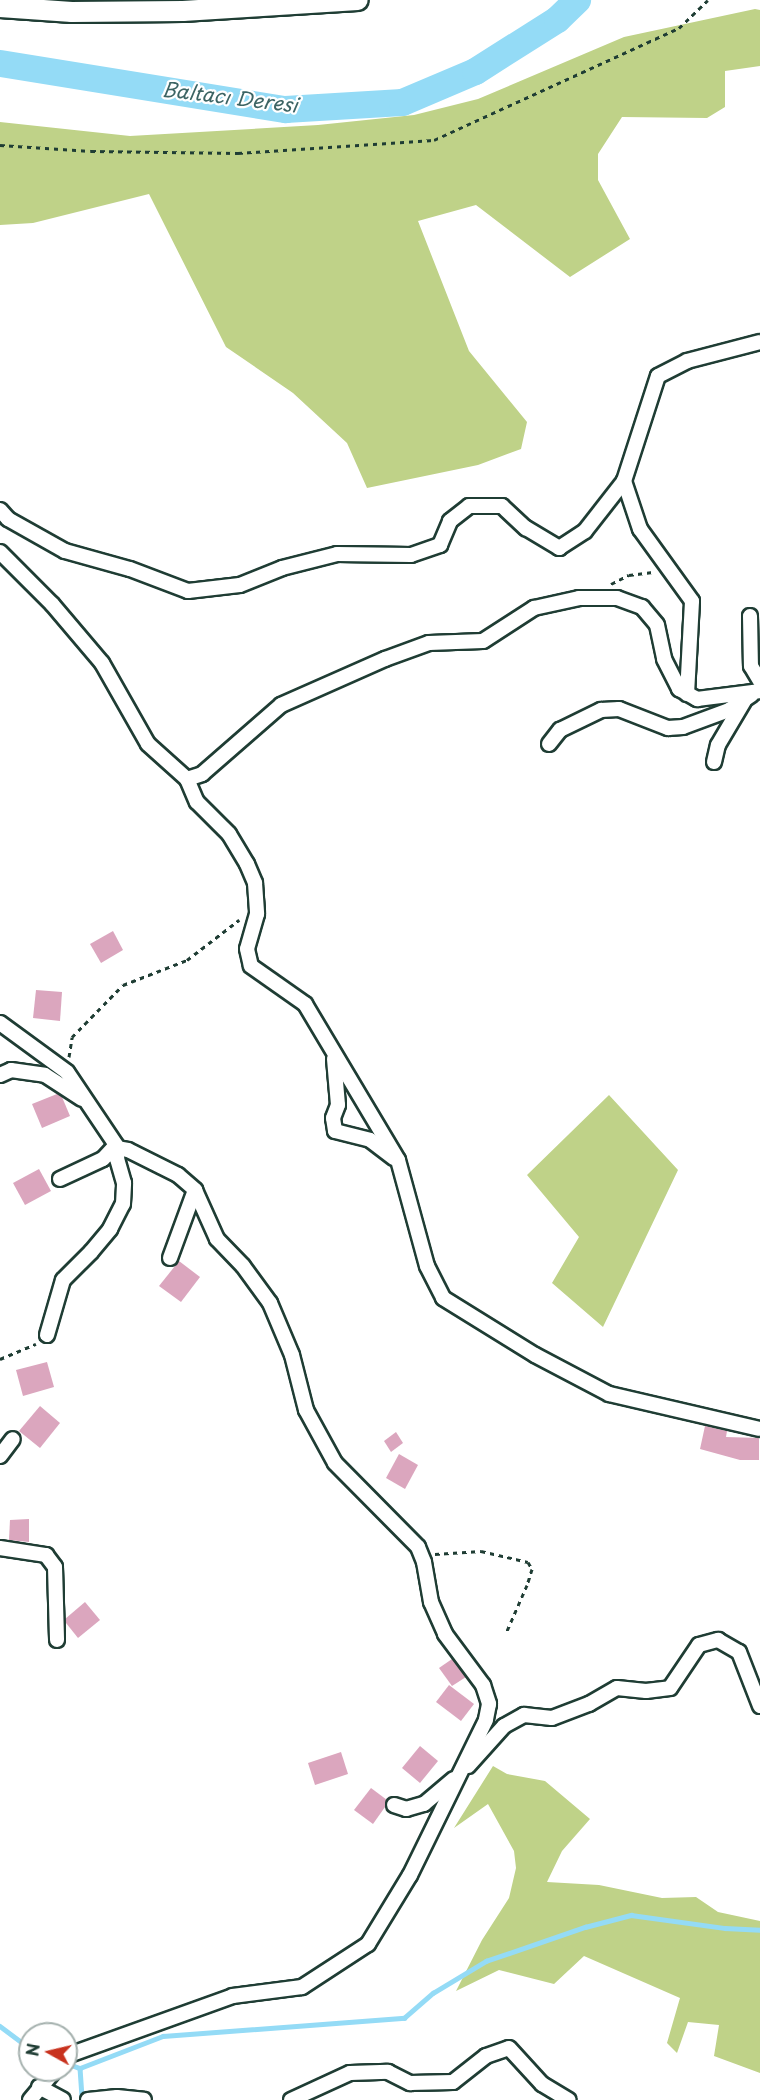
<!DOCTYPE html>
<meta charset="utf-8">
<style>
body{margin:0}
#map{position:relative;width:760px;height:2100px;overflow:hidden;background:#fff;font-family:"Playpen Sans",sans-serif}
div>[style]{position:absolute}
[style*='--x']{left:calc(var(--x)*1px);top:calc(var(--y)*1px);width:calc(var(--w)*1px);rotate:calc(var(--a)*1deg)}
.green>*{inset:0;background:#bfd288}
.stream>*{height:4.5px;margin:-2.25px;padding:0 2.25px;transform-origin:2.25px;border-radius:2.25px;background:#94dbf6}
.river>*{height:27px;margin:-13.5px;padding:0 13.5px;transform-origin:13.5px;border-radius:13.5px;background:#94dbf6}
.building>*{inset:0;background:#dba6be}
.path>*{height:3px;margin-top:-1.5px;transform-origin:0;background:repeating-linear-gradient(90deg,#1f3d34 0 4.5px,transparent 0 9px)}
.roads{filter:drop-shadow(2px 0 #1f3d34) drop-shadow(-2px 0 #1f3d34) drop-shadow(0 2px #1f3d34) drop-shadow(0 -2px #1f3d34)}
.minor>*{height:14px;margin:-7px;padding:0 7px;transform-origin:7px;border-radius:7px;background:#fff}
.secondary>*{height:20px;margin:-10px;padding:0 10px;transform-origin:10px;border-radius:10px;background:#fff}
span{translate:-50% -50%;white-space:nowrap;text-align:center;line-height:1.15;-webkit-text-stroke:4.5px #fff;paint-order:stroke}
.water-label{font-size:20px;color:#3c6464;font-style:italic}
.north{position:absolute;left:18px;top:2022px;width:60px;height:60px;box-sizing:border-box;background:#fff;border:2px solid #a5b1ae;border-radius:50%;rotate:278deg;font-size:16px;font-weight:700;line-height:24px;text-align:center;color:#1f3d34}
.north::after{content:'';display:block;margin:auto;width:21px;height:27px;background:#c8321e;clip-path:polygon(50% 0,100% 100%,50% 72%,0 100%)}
</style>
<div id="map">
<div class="green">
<div style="clip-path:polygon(755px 9px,760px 10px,760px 66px,725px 71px,725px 107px,707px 118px,622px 117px,598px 154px,598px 180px,630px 239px,570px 277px,476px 205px,418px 221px,469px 351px,527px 422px,521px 449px,478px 465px,367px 488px,347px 443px,293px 393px,226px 347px,149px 194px,33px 223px,0 225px,0 122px,130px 136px,318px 125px,414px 115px,478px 99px,624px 37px)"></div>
<div style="clip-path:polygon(609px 1095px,678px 1170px,603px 1327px,552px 1283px,579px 1237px,527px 1175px)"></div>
<div style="clip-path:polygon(493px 1766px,507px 1774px,545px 1781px,590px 1819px,562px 1851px,547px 1882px,599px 1885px,662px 1898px,696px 1897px,718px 1912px,760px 1921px,760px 2073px,714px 2056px,719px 2025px,688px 2022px,677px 2053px,667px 2043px,680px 1998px,584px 1956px,554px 1984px,499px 1970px,456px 1991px,482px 1940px,509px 1898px,516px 1868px,514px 1851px,488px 1804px,454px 1828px)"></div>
</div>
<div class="stream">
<div style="--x:0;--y:2026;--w:38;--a:37"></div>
<div style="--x:66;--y:2063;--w:15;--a:20"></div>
<div style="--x:80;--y:2068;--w:32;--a:86"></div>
<div style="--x:80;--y:2068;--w:89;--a:-21.1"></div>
<div style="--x:163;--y:2036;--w:242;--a:-4.3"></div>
<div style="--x:404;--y:2018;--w:38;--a:-41"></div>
<div style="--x:433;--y:1993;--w:62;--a:-31.1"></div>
<div style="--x:486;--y:1961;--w:105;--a:-19"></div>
<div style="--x:585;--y:1927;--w:48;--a:-14.6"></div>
<div style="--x:631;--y:1915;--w:95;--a:7.9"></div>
<div style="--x:725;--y:1928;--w:35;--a:3"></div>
</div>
<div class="river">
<div style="--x:0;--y:63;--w:289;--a:9.2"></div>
<div style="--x:285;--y:109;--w:117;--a:-3.4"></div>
<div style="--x:402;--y:102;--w:79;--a:-23"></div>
<div style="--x:475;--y:71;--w:97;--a:-32.4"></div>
<div style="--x:557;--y:19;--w:28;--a:-44"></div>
</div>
<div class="building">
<div style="clip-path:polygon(113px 931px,123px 950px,101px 963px,90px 944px)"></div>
<div style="clip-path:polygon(36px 990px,62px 992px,60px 1021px,33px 1018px)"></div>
<div style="clip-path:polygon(57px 1094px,62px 1097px,70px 1116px,42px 1128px,32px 1104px)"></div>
<div style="clip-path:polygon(39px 1169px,51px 1191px,25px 1205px,13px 1183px)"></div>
<div style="clip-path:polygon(179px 1261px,200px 1277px,181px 1302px,159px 1286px)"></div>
<div style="clip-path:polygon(47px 1362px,54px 1387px,23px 1396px,16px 1370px)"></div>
<div style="clip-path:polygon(40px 1406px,60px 1423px,40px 1448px,19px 1431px)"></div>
<div style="clip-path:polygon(705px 1426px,727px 1431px,726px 1437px,759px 1438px,759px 1460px,740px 1460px,700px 1449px)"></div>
<div style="clip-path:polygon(396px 1432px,403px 1443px,391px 1452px,384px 1441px)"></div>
<div style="clip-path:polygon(399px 1454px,418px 1465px,405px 1489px,386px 1478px)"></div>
<div style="clip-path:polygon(29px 1519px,29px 1542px,9px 1540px,10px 1520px)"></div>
<div style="clip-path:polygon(85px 1602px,100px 1620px,78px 1638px,66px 1623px,65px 1619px)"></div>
<div style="clip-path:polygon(452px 1659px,466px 1677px,452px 1686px,439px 1668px)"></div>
<div style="clip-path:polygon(449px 1685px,474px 1704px,461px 1721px,436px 1702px)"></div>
<div style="clip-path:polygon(420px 1746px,438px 1761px,420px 1783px,402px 1768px)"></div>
<div style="clip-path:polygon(341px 1752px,348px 1774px,315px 1785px,308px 1763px)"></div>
<div style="clip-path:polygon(371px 1788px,387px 1800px,385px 1807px,373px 1824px,354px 1810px)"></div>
</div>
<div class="path">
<div style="--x:0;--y:145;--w:91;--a:3.8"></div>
<div style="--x:91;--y:151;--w:147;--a:0.8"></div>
<div style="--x:238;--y:153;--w:196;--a:-3.8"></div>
<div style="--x:434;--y:140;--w:269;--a:-24.6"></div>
<div style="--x:679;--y:28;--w:40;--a:-44"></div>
<div style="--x:611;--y:584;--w:20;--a:-27"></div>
<div style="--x:629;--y:575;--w:24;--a:-7"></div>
<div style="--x:69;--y:1057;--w:20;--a:-81"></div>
<div style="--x:72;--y:1037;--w:73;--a:-45.6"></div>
<div style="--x:123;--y:985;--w:69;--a:-21.3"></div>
<div style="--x:187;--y:960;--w:66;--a:-37.6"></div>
<div style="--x:0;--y:1359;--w:39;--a:-23"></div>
<div style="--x:435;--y:1554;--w:46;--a:-3.7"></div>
<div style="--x:481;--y:1551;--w:48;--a:13.2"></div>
<div style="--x:528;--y:1562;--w:8;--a:60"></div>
<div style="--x:532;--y:1569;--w:17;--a:107"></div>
<div style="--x:527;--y:1585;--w:52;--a:113.6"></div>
</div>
<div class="roads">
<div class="minor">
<div style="--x:0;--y:510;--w:12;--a:48"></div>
<div style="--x:8;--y:519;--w:65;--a:29.3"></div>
<div style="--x:65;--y:551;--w:67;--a:15.5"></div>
<div style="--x:130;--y:569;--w:62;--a:20.8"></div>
<div style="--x:188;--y:591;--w:52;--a:-6.6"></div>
<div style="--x:240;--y:585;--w:45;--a:-22"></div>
<div style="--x:282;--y:568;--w:57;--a:-14.3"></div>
<div style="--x:337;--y:554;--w:74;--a:0.8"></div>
<div style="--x:411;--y:555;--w:31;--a:-19"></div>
<div style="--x:440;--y:545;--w:26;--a:-67"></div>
<div style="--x:450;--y:521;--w:24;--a:-38"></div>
<div style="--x:469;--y:506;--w:33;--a:0"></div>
<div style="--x:502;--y:506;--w:33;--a:43"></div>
<div style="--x:526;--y:528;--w:39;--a:31"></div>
<div style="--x:559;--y:548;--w:31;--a:-33"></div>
<div style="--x:585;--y:531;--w:63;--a:-52"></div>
<div style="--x:0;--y:552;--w:74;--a:45"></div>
<div style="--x:52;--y:604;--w:77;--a:49.7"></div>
<div style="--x:102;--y:663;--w:93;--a:60.4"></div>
<div style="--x:148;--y:744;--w:52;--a:41.9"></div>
<div style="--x:187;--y:779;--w:16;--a:-18"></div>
<div style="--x:202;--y:774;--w:105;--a:-41.1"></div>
<div style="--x:281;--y:705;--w:114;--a:-23.9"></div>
<div style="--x:385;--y:659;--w:47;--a:-20"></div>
<div style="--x:429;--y:643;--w:54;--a:-2.1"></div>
<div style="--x:483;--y:641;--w:61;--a:-32.9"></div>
<div style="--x:534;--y:608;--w:46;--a:-12.5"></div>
<div style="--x:579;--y:598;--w:38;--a:0"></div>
<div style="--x:617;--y:598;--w:27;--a:20"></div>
<div style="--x:642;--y:607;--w:23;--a:50"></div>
<div style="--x:657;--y:625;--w:35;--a:78"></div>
<div style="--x:664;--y:659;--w:34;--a:63"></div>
<div style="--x:679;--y:689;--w:21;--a:29"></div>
<div style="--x:697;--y:699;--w:64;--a:-7.2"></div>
<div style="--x:750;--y:616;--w:50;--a:88.9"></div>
<div style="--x:751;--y:666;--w:17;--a:59"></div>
<div style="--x:687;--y:694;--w:93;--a:-86.9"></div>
<div style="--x:692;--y:601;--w:89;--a:-125.8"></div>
<div style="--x:640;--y:529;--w:51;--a:-108.4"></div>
<div style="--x:624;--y:481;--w:110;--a:-72.1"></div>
<div style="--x:658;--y:376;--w:33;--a:-27"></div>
<div style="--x:687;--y:361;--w:75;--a:-14.6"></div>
<div style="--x:549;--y:744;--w:18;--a:-52"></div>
<div style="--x:560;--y:730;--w:46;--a:-26"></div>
<div style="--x:601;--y:710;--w:18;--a:-3"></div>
<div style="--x:619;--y:709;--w:53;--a:21.2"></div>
<div style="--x:668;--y:728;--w:15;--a:-4"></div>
<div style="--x:683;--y:727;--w:49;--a:-20.3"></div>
<div style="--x:729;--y:710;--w:27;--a:-34"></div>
<div style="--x:714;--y:762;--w:17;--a:-77"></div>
<div style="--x:718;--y:745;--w:51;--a:-59.4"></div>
<div style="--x:187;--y:779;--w:25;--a:67"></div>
<div style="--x:197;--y:802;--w:45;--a:45"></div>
<div style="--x:229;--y:834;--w:35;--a:59"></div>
<div style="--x:247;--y:864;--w:21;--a:67"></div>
<div style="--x:255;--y:883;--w:31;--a:86"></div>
<div style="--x:257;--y:914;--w:36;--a:106"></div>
<div style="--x:247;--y:949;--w:17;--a:77"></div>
<div style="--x:251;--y:966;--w:66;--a:35.1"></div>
<div style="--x:305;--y:1004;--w:182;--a:59.2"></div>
<div style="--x:398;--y:1160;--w:110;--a:74.7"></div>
<div style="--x:427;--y:1266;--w:36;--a:63"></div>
<div style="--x:443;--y:1298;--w:108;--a:31.8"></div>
<div style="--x:535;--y:1355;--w:84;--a:27.8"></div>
<div style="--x:609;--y:1394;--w:154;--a:13.1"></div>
<div style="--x:0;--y:1023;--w:83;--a:36.2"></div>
<div style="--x:67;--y:1072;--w:92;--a:56.1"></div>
<div style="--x:118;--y:1148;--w:10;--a:11"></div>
<div style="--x:128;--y:1150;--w:56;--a:26.6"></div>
<div style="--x:178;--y:1175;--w:23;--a:41"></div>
<div style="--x:195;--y:1190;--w:54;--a:65.8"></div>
<div style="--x:217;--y:1239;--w:37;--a:46"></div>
<div style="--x:243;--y:1266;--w:46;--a:53.9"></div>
<div style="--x:270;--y:1303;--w:56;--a:67.1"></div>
<div style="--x:292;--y:1355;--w:57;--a:75.7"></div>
<div style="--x:306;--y:1410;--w:60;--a:61.3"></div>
<div style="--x:335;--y:1463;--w:118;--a:45.3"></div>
<div style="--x:418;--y:1547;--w:16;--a:68"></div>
<div style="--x:424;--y:1562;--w:41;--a:80.1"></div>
<div style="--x:431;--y:1602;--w:35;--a:66"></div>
<div style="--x:445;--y:1634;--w:64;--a:53.3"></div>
<div style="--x:483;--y:1685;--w:20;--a:72"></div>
<div style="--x:489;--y:1704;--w:16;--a:101"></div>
<div style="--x:486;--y:1720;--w:173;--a:116.1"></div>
<div style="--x:410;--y:1875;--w:81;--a:121.3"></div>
<div style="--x:368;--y:1944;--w:79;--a:146.9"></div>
<div style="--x:302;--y:1987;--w:70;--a:172.6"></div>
<div style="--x:233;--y:1996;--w:174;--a:160.2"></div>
<div style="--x:69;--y:2055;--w:4;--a:135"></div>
<div style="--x:334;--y:1059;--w:46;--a:85"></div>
<div style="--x:338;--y:1105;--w:14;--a:111"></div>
<div style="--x:333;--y:1118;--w:13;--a:81"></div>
<div style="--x:335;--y:1131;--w:36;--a:14"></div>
<div style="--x:370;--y:1140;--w:30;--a:37"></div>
<div style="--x:0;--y:1075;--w:12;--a:-24"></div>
<div style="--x:11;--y:1070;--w:34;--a:8"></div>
<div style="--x:45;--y:1075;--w:44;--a:33"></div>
<div style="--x:60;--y:1179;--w:47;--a:-24.9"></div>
<div style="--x:103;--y:1159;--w:19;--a:-47"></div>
<div style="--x:170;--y:1258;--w:72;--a:-69.8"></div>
<div style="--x:47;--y:1335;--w:57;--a:-73.8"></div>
<div style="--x:63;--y:1280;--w:40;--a:-45"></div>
<div style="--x:91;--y:1252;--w:30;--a:-50"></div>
<div style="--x:110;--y:1229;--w:28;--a:-63"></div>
<div style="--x:123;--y:1204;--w:21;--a:-87"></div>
<div style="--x:124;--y:1183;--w:25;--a:-106"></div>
<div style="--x:117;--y:1159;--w:11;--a:-85"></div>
<div style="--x:0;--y:1456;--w:21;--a:-53"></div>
<div style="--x:0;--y:1548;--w:47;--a:8.7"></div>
<div style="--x:46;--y:1555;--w:15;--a:53"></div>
<div style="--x:55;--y:1567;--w:73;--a:88.4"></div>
<div style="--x:468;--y:1766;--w:54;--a:-48"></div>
<div style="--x:504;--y:1726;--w:23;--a:-29"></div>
<div style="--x:524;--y:1715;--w:28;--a:6"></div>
<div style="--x:552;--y:1718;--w:40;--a:-21"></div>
<div style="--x:589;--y:1704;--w:32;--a:-30"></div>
<div style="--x:617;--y:1688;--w:29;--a:6"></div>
<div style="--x:646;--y:1691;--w:24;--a:-7"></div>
<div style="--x:670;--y:1688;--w:52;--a:-56"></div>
<div style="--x:699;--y:1645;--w:20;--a:-15"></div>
<div style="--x:718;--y:1640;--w:24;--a:30"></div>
<div style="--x:739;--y:1652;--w:58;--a:68.7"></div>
<div style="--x:394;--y:1805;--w:13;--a:18"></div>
<div style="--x:406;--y:1809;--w:19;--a:-16"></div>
<div style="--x:424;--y:1804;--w:39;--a:-40"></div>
<div style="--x:39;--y:2087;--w:27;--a:28"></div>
<div style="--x:30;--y:2100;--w:39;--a:-50"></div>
<div style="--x:88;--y:2100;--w:29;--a:-6"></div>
<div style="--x:117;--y:2097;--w:27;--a:6"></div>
<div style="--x:291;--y:2100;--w:65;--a:-24.6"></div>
<div style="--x:350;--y:2073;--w:38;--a:-2"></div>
<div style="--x:388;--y:2072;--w:25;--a:27"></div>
<div style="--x:410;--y:2083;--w:43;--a:-1.3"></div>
<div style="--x:453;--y:2082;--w:42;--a:-38.2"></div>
<div style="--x:486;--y:2056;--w:24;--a:-19"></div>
<div style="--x:509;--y:2048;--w:49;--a:47.5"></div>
<div style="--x:542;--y:2084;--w:31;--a:31"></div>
</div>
<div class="secondary">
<div style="--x:0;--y:7;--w:72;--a:4"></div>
<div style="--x:72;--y:12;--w:111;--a:-0.5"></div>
<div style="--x:183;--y:11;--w:175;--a:-3.6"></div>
</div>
</div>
<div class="water-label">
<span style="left:230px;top:97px;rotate:7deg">Baltacı Deresi</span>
</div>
<div class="north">N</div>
</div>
